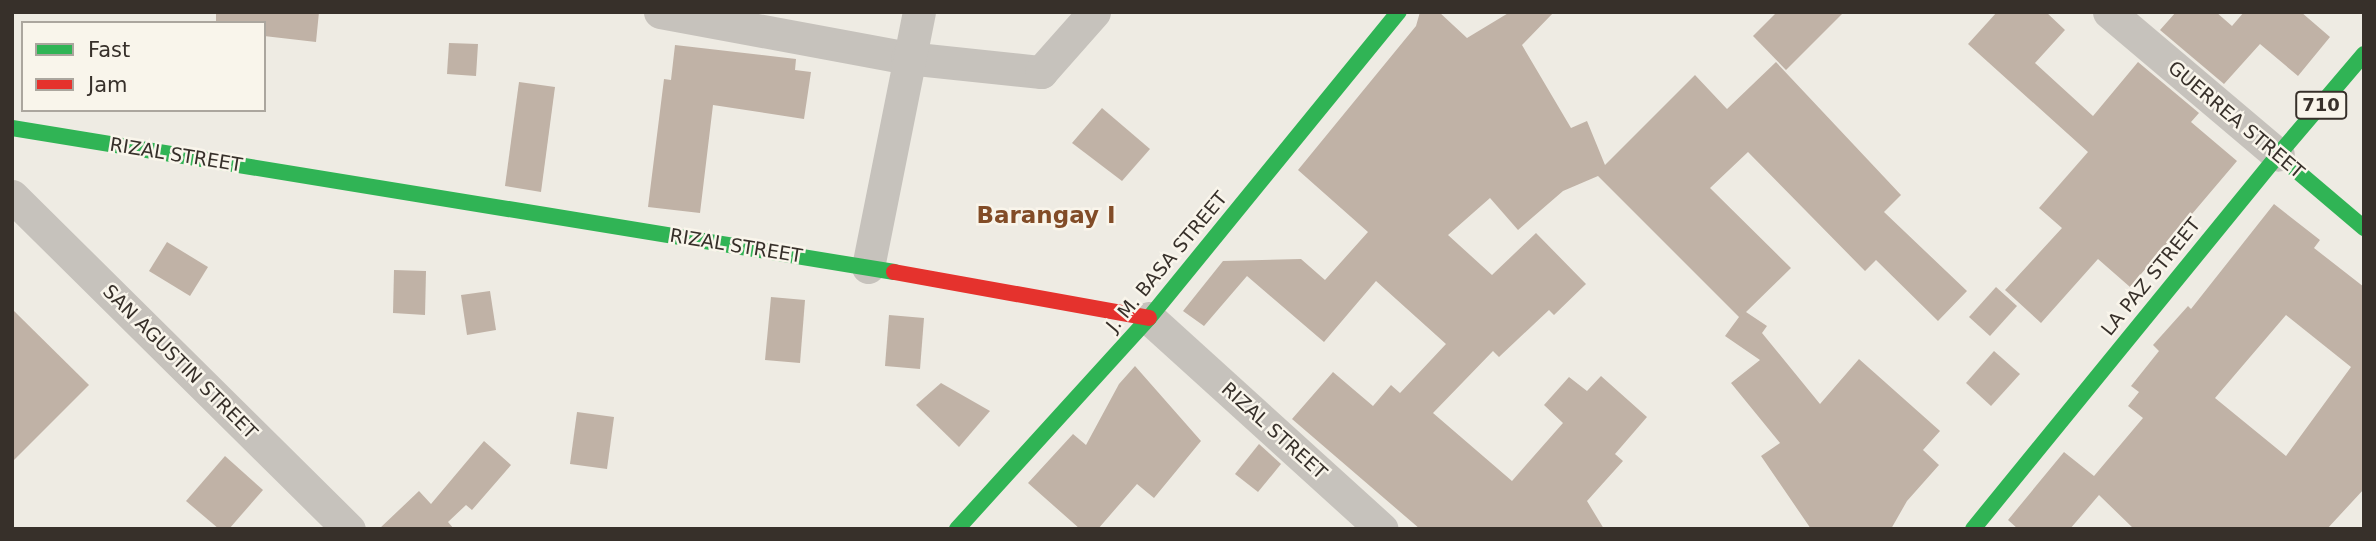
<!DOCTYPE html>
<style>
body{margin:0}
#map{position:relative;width:2376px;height:541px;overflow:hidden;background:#eeebe3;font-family:"DejaVu Sans",sans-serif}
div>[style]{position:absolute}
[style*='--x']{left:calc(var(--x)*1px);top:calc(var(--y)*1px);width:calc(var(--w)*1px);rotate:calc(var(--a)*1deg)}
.building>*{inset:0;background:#c0b2a6}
.street>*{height:33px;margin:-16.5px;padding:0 16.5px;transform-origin:16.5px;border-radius:16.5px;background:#c6c2bc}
.fast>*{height:16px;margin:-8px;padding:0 8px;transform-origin:8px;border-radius:8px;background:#30b455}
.jam>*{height:16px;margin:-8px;padding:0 8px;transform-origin:8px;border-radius:8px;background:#e5322d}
span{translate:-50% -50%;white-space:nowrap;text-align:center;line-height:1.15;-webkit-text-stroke:5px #f9f5eb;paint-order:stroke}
.shield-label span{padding:2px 5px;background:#f9f5eb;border:2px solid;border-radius:5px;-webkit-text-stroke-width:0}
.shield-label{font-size:18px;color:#37302a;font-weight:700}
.street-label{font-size:19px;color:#37302a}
.quarter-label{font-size:23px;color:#824c27;font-weight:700}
.frame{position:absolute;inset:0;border:14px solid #37302a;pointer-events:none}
.legend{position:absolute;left:21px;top:21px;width:245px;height:91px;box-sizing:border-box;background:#f9f5eb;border:2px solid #aba69e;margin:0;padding:9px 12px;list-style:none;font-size:21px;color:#37302a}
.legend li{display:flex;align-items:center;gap:14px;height:35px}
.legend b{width:35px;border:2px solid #aba69e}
</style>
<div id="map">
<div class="building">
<div style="clip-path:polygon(216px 12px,319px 12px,316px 42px,264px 36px,264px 23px,216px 23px)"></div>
<div style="clip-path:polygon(1420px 12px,1439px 12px,1467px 38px,1510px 12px,1554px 12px,1522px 45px,1571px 128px,1587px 121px,1605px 165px,1695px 75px,1727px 109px,1776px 62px,1901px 195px,1884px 212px,1967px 291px,1938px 321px,1876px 260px,1865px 271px,1748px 152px,1710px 188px,1791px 268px,1746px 312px,1767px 326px,1762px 333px,1820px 404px,1859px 359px,1940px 431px,1923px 450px,1939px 465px,1907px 501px,1891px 529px,1811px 529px,1761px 456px,1780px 443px,1731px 383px,1760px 360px,1725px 336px,1739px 317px,1598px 176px,1563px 191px,1518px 230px,1490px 198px,1448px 235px,1492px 275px,1536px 233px,1586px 284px,1554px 315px,1549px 310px,1499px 357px,1493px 351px,1433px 413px,1512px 481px,1563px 423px,1544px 405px,1569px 377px,1587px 391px,1601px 376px,1647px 417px,1615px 454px,1623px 461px,1587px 501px,1604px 529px,1420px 529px,1292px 419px,1333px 372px,1373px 406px,1391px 385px,1400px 393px,1446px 344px,1376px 281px,1324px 342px,1247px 276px,1204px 326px,1183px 311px,1223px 261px,1301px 259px,1325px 280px,1368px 232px,1298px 170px,1416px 26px)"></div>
<div style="clip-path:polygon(1777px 12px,1844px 12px,1786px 70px,1753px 36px)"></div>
<div style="clip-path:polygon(1997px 12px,2046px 12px,2065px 30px,2035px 63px,2093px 116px,2138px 62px,2199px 113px,2191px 122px,2237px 161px,2130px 287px,2098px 259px,2041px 323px,2005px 290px,2062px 228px,2039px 208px,2088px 152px,1968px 44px)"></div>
<div style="clip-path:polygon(2176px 12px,2216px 12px,2232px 26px,2244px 12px,2301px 12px,2330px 37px,2298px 76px,2260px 44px,2224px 84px,2160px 30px)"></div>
<div style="clip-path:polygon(449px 43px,478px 44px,476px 76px,447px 74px)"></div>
<div style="clip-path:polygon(675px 45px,796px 59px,795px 70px,811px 72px,804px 119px,713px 105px,700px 213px,648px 207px,664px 79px,671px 80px)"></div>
<div style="clip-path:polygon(519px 82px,555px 87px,541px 192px,505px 186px)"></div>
<div style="clip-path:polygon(1102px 108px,1150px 149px,1122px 181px,1072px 143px)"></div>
<div style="clip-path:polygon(evenodd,2274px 204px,2320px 240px,2314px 248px,2364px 287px,2364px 489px,2327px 529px,2134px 529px,2099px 495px,2070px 529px,2018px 529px,2008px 520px,2064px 452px,2094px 476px,2143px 418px,2128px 406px,2139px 392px,2131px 386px,2159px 351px,2153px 345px,2188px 306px,2191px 309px,2274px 204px,2286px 315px,2351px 367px,2286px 456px,2215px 398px,2286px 315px)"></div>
<div style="clip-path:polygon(167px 242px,208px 267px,190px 296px,149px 271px)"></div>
<div style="clip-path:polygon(394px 270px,426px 271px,425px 315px,393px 313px)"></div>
<div style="clip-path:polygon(1996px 287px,2017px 306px,1990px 336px,1969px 317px)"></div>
<div style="clip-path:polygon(490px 291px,496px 330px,467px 335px,461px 295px)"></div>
<div style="clip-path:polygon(771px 297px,805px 300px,800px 363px,765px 360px)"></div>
<div style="clip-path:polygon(12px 309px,89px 385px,12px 462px)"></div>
<div style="clip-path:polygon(889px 315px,924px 318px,920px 369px,885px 366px)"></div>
<div style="clip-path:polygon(1994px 351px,2020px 374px,1991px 406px,1966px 383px)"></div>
<div style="clip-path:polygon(1135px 366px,1201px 441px,1154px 498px,1137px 484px,1098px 529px,1080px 529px,1028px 483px,1073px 434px,1086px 445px,1119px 384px)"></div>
<div style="clip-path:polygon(941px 383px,990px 411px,959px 447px,916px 405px)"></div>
<div style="clip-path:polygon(577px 412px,614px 417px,607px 469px,570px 464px)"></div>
<div style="clip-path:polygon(484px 441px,511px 465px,472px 510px,466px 505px,448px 522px,454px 529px,379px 529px,419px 491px,431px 504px)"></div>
<div style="clip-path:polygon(1259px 444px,1281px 464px,1258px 492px,1235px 474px)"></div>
<div style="clip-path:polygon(225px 456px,263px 490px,229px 529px,219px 529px,186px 501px)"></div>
</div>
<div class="street">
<div style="--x:660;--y:12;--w:251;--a:10.5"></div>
<div style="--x:907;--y:58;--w:135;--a:6"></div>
<div style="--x:1041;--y:72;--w:80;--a:-48.5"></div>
<div style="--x:2109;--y:12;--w:221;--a:40.2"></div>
<div style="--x:12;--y:196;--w:474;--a:44.7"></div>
<div style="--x:868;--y:267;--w:260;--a:-78.7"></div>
<div style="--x:1149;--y:318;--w:314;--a:42.2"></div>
</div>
<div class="fast">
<div style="--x:2364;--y:54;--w:133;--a:130.4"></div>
<div style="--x:2278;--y:155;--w:113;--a:40.3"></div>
<div style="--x:12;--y:128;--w:894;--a:9.27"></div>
<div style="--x:957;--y:529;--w:285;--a:-47.7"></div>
<div style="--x:1149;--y:318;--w:395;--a:-50.8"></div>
<div style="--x:1973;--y:529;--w:483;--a:-50.8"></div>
</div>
<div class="jam">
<div style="--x:894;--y:272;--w:259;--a:10.2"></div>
</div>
<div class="shield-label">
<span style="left:2321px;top:105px">710</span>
</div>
<div class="street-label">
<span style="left:2236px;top:120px;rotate:40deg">GUERREA STREET</span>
<span style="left:176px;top:155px;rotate:9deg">RIZAL STREET</span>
<span style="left:736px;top:246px;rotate:9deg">RIZAL STREET</span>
<span style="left:1167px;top:262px;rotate:-50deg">J. M. BASA STREET</span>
<span style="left:2151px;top:277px;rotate:-51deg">LA PAZ STREET</span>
<span style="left:180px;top:362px;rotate:45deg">SAN AGUSTIN STREET</span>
<span style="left:1274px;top:431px;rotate:42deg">RIZAL STREET</span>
</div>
<div class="quarter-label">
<span style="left:1046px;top:215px">Barangay I</span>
</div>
<div class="frame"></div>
<ul class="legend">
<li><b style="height:9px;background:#30b455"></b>Fast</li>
<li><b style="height:9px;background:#e5322d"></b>Jam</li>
</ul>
</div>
